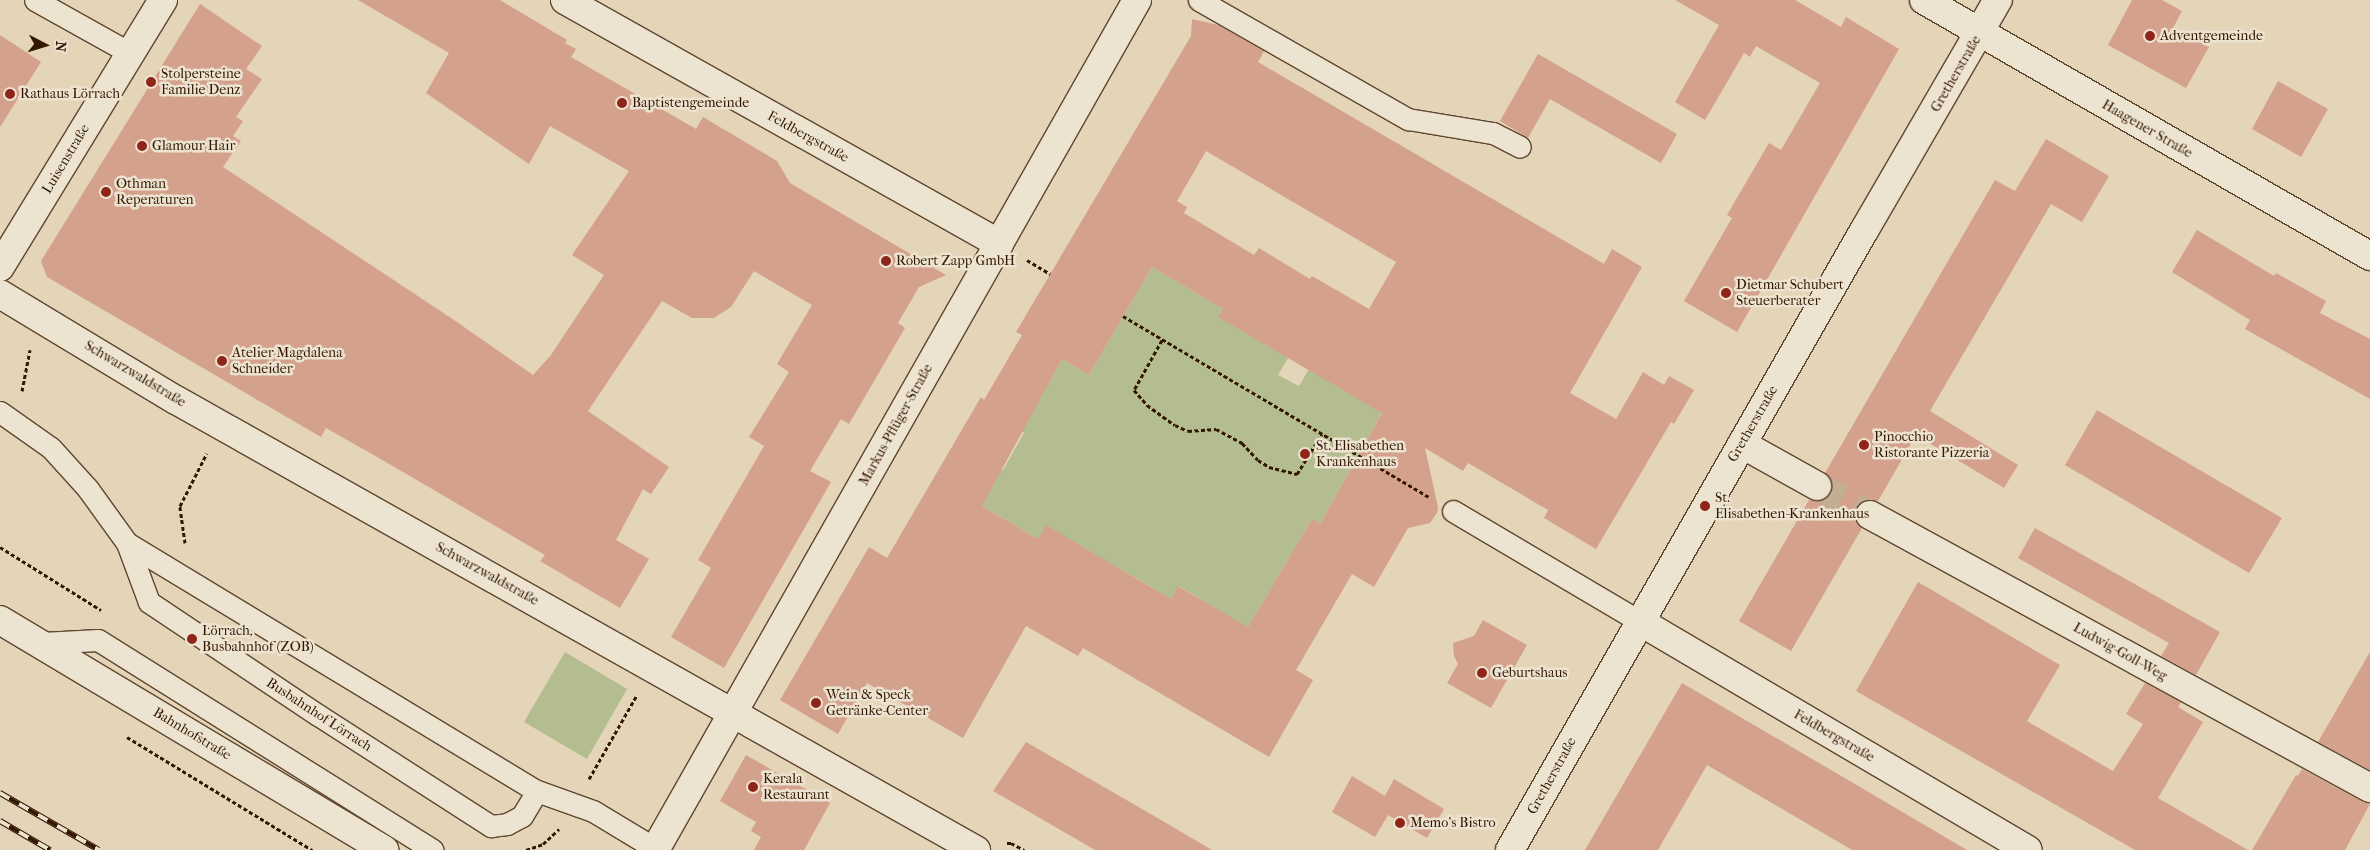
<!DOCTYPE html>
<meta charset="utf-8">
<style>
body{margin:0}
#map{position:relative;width:2370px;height:850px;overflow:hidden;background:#e4d4b8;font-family:"IM FELL French Canon",serif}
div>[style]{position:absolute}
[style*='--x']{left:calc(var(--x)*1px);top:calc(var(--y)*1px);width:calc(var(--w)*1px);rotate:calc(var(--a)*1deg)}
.green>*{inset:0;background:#b4bd8f}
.building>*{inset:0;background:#d4a18d}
.street-tunnel>*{height:28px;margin-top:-14px;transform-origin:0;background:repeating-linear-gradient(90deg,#c1ae93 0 28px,transparent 0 42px)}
.path>*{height:3px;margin-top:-1.5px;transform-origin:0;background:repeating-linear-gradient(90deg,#331700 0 4px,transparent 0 6.5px)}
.roads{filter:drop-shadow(1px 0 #5f462e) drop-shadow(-1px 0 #5f462e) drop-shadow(0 1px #5f462e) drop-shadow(0 -1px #5f462e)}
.lane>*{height:21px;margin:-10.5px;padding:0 10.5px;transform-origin:10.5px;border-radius:10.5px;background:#ede3d1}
.street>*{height:28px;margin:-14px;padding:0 14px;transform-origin:14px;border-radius:14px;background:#ede3d1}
.secondary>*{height:28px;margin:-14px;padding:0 14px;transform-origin:14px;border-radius:14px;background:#ede3d1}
.rail>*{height:5.5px;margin-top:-2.75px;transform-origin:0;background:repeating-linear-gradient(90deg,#ede3d1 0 11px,#331700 0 22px);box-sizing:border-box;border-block:1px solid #331700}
.dots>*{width:14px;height:14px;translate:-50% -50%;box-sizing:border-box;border:2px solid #ede3d1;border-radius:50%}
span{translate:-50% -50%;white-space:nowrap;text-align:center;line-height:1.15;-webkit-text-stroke:5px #ede3d1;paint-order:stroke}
.poi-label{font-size:14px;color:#331700}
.left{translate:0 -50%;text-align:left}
.street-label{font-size:14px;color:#331700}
.north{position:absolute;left:20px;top:20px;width:50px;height:50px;-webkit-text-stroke:4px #ede3d1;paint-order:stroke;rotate:95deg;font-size:14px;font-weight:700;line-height:20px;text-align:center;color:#331700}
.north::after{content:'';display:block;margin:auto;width:18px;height:22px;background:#331700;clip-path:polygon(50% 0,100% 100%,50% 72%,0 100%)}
</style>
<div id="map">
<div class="green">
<div style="clip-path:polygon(1152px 267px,1223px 309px,1288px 358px,1278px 375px,1299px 386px,1309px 369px,1384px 409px,1320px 524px,1312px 519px,1241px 639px,1207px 603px,1179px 586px,1168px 604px,1153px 588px,1046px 526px,1038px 539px,974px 501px,985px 460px,1003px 470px,1024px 433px,1012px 426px,1042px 395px,1062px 359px,1089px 375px)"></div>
<div style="clip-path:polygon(565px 652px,627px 689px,587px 759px,524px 722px)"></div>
</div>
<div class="building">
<div style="clip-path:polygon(358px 0,500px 0,567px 40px,565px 43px,576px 49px,571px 57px,696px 129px,703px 117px,777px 161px,790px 183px,946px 275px,919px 287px,898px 323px,905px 328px,849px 424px,841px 419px,810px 471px,831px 482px,724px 668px,671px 637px,711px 568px,698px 560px,764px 446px,749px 437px,789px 372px,777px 364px,812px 305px,754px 271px,731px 307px,714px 318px,692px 318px,662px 301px,588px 411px,669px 467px,651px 494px,643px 489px,616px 540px,649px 559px,620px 608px,540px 561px,545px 555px,391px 465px,326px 428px,321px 437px,47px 277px,41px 261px,200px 4px,262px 46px,246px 69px,262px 79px,236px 117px,243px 121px,233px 136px,241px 141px,223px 167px,454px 320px,533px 375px,551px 355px,604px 275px,572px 255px,629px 171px,550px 126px,529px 164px,426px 93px,449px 53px)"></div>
<div style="clip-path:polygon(1675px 0,1795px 0,1841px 27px,1846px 17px,1899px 49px,1737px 332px,1684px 301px,1732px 218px,1727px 215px,1769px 143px,1781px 150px,1820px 83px,1756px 46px,1750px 57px,1744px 53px,1705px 120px,1675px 102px,1719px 25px)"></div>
<div style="clip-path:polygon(2132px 0,2162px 0,2182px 11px,2173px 28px,2209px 47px,2186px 88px,2108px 45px)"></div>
<div style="clip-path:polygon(evenodd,1192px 19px,1218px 25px,1264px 51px,1258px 62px,1604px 264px,1612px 249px,1642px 267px,1570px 393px,1616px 419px,1643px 372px,1664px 385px,1669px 376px,1694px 390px,1674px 424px,1671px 422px,1596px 549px,1544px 518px,1548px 510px,1468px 463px,1463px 471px,1425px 448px,1438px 507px,1437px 513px,1430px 523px,1408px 528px,1374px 587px,1352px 574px,1296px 670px,1313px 680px,1269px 757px,1083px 648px,1078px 656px,1026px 626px,963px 738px,867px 683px,838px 734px,780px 700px,869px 547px,887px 558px,981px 397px,984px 400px,1022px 335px,1016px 332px,1191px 36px,1192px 19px,1206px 151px,1396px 262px,1369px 309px,1312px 276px,1310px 279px,1259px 248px,1254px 255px,1184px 213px,1187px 207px,1177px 201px,1206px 151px,1192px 19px,1152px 267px,1223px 309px,1218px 317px,1382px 413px,1320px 524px,1312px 519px,1248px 627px,1178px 586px,1171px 599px,1046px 525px,1038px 539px,982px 506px,1062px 359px,1089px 375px,1152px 267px)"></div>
<div style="clip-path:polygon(0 35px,41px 62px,0 127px)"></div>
<div style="clip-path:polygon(1538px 54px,1677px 134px,1661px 163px,1550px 99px,1528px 138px,1500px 121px)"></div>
<div style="clip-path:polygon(2278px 81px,2328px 109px,2301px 157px,2252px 129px)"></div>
<div style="clip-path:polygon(2046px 139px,2109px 176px,2082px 222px,2051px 204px,1930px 411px,2018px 465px,2004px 488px,1916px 435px,1878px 501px,1869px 499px,1861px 502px,1857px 507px,1854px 516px,1856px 523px,1862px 528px,1791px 651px,1739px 621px,1809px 500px,1818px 502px,1825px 500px,1830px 494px,1833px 485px,1830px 478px,1825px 473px,1995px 180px,2015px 191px)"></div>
<div style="clip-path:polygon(2197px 230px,2274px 276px,2276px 273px,2326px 301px,2320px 313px,2370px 339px,2370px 399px,2245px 329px,2250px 320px,2172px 272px)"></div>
<div style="clip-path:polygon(2097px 410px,2282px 518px,2249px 573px,2065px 465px)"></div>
<div style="clip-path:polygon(2035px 528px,2220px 632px,2196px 675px,2161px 656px,2169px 643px,2018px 558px)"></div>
<div style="clip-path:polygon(1918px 582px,2060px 665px,2027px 721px,2113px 771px,2143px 724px,2126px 714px,2145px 683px,2181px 702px,2178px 707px,2203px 722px,2158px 798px,2248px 850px,2135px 850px,1856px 691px)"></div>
<div style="clip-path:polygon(1483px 620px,1527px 645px,1491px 708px,1447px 683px,1458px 664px,1454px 656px,1453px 643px,1474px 636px)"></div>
<div style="clip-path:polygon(2370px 652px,2370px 770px,2318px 742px)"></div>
<div style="clip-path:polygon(1682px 683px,1838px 774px,1967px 850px,1852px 850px,1707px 765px,1658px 850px,1585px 850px)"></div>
<div style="clip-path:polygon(1026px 742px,1161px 820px,1212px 850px,1095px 850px,993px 791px)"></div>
<div style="clip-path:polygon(746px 755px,830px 803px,804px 850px,754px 850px,761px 837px,751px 831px,756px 822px,720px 801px)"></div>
<div style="clip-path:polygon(2302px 769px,2363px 802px,2370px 804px,2345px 850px,2252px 850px,2296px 775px,2298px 776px)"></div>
<div style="clip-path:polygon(1352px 776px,1385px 796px,1394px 779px,1444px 809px,1427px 838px,1388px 815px,1375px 837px,1332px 812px)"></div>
</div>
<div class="street-tunnel">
<div style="--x:1817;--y:486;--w:60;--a:28.7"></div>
</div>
<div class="path">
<div style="--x:1027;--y:260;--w:27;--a:31"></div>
<div style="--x:1123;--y:316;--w:356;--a:30.6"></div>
<div style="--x:1162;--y:340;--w:57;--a:119.2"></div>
<div style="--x:1134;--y:390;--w:20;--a:49"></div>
<div style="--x:1147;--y:405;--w:34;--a:36"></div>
<div style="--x:1175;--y:425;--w:14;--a:25"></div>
<div style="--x:1188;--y:431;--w:28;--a:-4"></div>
<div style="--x:1216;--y:429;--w:30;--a:28"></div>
<div style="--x:1242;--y:443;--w:23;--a:47"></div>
<div style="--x:1258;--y:460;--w:13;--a:32"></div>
<div style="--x:1269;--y:467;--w:29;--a:14"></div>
<div style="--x:1297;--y:474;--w:47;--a:-58"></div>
<div style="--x:22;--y:391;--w:42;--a:-79"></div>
<div style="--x:185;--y:543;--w:37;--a:-98"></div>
<div style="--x:180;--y:506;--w:59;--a:-63"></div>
<div style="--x:0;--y:547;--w:119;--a:32"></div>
<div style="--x:127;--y:737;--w:217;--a:31.4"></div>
<div style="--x:589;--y:779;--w:97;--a:-60.3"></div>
<div style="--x:1007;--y:843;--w:4;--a:0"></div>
<div style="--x:1011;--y:843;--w:15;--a:28"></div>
<div style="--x:526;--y:850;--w:18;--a:-19"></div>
<div style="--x:543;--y:844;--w:22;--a:-43"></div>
</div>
<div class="roads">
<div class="lane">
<div style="--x:35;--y:0;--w:109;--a:29.2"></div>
<div style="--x:1199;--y:0;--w:241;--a:29.7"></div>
<div style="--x:1408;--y:119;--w:86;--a:9.4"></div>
<div style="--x:1493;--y:133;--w:30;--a:27"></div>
<div style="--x:0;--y:412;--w:62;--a:35.2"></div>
<div style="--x:51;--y:448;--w:55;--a:47.9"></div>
<div style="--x:88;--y:489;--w:67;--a:54.2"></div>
<div style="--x:127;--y:543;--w:63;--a:69.6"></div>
<div style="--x:149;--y:602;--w:203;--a:33.8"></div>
<div style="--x:318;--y:715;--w:206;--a:32.7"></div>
<div style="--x:491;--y:826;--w:16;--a:-7"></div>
<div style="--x:507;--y:824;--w:17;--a:-28"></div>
<div style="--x:522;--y:816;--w:29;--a:-59"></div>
<div style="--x:1453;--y:511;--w:216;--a:30.6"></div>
<div style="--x:127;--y:543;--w:479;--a:31.2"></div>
<div style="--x:537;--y:791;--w:59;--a:19.7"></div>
<div style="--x:593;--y:811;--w:74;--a:31.1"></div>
<div style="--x:42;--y:643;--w:56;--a:-3.1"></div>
<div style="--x:98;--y:640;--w:395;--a:32.1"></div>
</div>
<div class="street">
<div style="--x:565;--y:0;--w:498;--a:29.3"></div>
<div style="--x:1924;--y:0;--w:514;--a:29.86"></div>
<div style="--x:0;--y:267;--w:313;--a:-58.6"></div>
<div style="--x:0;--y:294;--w:205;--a:31.1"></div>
<div style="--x:176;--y:400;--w:918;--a:29.36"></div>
<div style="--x:1742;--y:444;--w:86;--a:29.2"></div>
<div style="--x:1870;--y:515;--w:570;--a:28.63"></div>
<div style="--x:1639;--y:621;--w:451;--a:30.5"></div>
<div style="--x:655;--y:850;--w:977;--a:-60.44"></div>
</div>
<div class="secondary">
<div style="--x:0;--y:620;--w:448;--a:30.9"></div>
<div style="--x:1510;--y:850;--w:715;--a:-60.25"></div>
<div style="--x:1865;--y:229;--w:265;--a:-59.9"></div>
</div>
</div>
<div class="rail">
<div style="--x:0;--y:793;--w:114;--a:29.9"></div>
<div style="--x:0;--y:821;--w:58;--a:30.1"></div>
</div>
<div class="dots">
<div style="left:2150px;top:36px;background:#8f2418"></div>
<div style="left:151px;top:82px;background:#8f2418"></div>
<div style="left:10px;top:94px;background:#8f2418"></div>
<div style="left:622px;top:103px;background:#8f2418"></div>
<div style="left:142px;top:146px;background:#8f2418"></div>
<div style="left:106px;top:192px;background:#8f2418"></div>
<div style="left:886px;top:261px;background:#8f2418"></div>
<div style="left:1726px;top:293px;background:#8f2418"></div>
<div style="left:222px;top:361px;background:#8f2418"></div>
<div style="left:1864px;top:445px;background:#8f2418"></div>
<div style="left:1305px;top:454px;background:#8f2418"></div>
<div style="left:1705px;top:506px;background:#8f2418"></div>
<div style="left:192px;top:639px;background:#8f2418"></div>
<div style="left:1482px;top:673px;background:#8f2418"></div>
<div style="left:816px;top:703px;background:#8f2418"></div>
<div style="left:753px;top:787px;background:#8f2418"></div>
<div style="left:1400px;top:823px;background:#8f2418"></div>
</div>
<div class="poi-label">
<span class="left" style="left:2160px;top:36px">Adventgemeinde</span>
<span class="left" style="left:161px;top:82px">Stolpersteine<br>Familie Denz</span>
<span class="left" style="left:20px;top:94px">Rathaus Lörrach</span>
<span class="left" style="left:632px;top:103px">Baptistengemeinde</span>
<span class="left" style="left:152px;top:146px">Glamour Hair</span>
<span class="left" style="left:116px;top:192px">Othman<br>Reperaturen</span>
<span class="left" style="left:896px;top:261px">Robert Zapp GmbH</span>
<span class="left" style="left:1736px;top:293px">Dietmar Schubert<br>Steuerberater</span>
<span class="left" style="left:232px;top:361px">Atelier Magdalena<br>Schneider</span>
<span class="left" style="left:1874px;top:445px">Pinocchio<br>Ristorante Pizzeria</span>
<span class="left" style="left:1316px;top:454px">St. Elisabethen<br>Krankenhaus</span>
<span class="left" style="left:1715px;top:506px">St.<br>Elisabethen-Krankenhaus</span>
<span class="left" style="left:202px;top:639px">Lörrach,<br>Busbahnhof (ZOB)</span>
<span class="left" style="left:1492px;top:673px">Geburtshaus</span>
<span class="left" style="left:826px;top:703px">Wein &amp; Speck<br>Getränke-Center</span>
<span class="left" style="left:763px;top:787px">Kerala<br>Restaurant</span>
<span class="left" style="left:1410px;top:823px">Memo's Bistro</span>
</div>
<div class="street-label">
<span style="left:1956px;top:74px;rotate:-60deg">Gretherstraße</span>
<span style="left:2147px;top:129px;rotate:30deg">Haagener Straße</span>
<span style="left:808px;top:137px;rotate:29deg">Feldbergstraße</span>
<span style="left:66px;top:159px;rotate:-59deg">Luisenstraße</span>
<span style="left:135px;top:374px;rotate:31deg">Schwarzwaldstraße</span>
<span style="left:1753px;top:424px;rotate:-60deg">Gretherstraße</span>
<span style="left:896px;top:425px;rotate:-61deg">Markus-Pflüger-Straße</span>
<span style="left:487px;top:574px;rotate:29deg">Schwarzwaldstraße</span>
<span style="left:2120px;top:652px;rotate:29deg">Ludwig-Goll-Weg</span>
<span style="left:319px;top:715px;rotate:33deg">Busbahnhof Lörrach</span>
<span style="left:192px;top:734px;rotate:31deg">Bahnhofstraße</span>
<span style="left:1834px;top:736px;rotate:30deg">Feldbergstraße</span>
<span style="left:1552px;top:776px;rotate:-61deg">Gretherstraße</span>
</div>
<div class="north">N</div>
</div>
